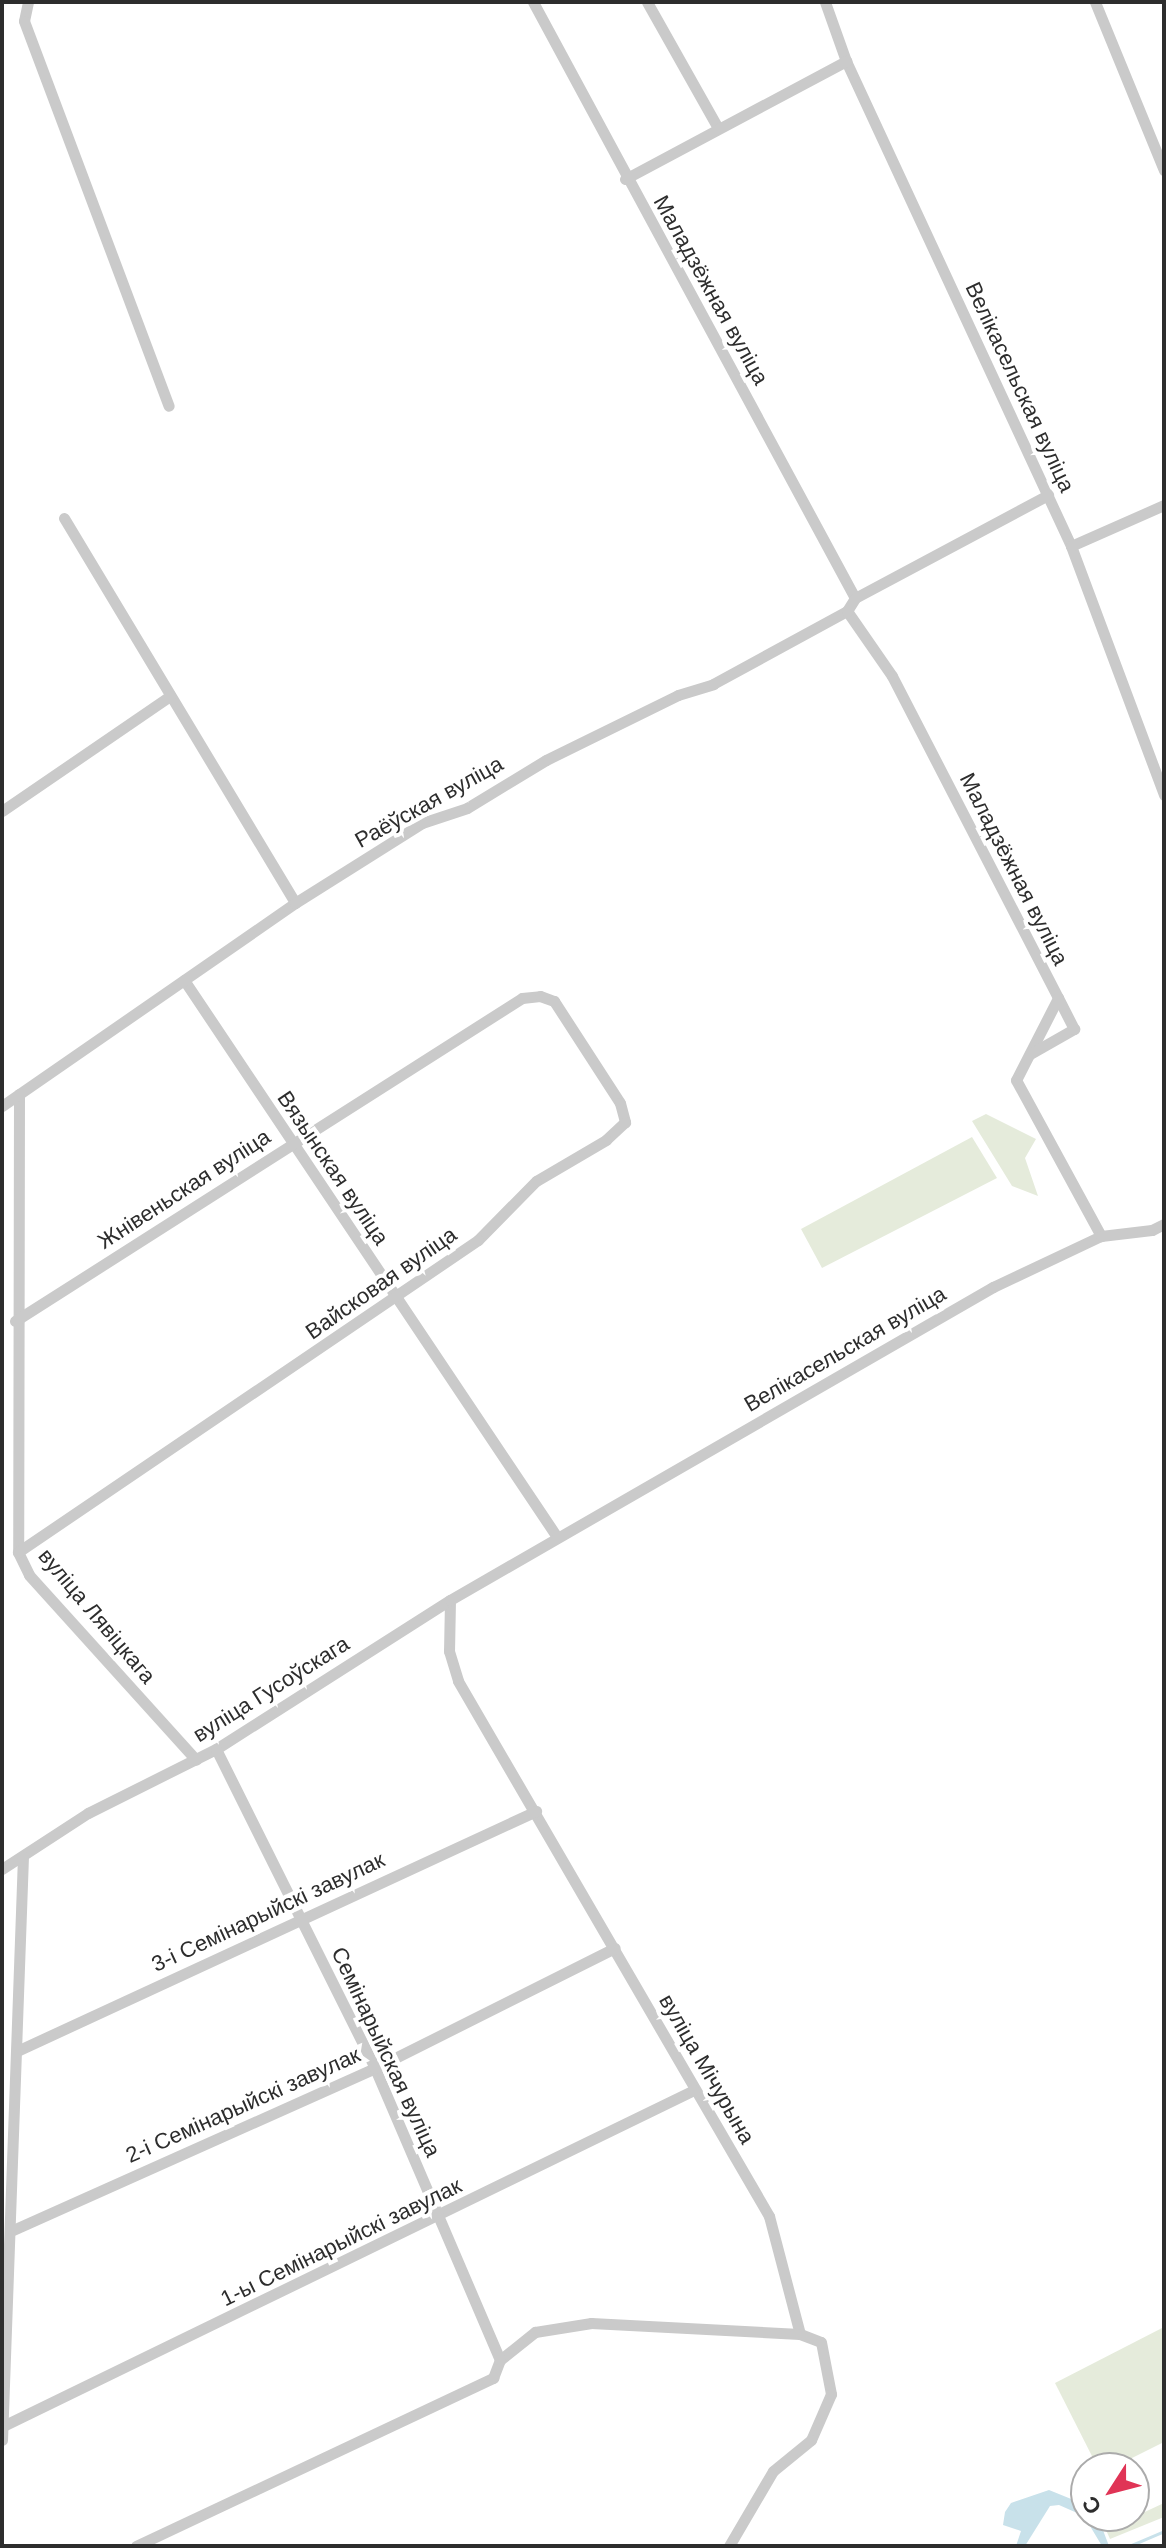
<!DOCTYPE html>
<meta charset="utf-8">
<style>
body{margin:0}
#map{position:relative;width:1166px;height:2548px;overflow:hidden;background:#fff;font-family:Helvetica,sans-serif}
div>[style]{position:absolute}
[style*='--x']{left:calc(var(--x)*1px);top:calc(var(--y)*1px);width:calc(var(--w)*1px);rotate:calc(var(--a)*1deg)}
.green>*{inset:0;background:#e5ebdb}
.water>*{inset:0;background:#c8e1ea}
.stream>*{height:3px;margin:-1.5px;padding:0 1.5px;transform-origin:1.5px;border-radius:1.5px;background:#c8e1ea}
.minor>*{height:11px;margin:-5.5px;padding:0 5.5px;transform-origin:5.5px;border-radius:5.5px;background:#cacaca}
span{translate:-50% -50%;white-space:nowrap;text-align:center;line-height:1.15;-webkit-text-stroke:8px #fff;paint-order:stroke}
.street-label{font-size:22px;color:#2d2d2d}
.frame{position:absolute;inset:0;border:4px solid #2d2d2d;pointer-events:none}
.north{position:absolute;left:1070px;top:2452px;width:80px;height:80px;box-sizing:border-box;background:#fff;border:2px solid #ababab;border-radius:50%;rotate:234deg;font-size:22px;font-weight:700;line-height:32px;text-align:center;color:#2d2d2d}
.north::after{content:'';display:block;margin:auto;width:28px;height:36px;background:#e03456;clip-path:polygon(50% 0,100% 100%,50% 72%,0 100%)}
</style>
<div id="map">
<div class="green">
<div style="clip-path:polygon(986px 1114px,1036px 1139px,1025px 1158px,1038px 1196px,1012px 1186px,972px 1121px)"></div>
<div style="clip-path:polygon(972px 1137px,997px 1178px,822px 1268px,801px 1229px)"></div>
<div style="clip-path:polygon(1164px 2327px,1164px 2442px,1112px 2468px,1098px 2468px,1055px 2383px)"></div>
<div style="clip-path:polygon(1164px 2503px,1164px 2517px,1110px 2539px,1106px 2530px)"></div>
</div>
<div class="water">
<div style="clip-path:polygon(1049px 2490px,1086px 2505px,1086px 2516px,1098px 2517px,1109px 2546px,1102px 2546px,1084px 2516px,1059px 2505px,1050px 2506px,1025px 2546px,1016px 2546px,1021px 2531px,1003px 2525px,1005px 2512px,1011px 2503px)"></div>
</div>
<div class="stream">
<div style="--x:1129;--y:2546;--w:38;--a:-23"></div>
</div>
<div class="minor">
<div style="--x:28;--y:2;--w:19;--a:102"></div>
<div style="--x:24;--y:21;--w:411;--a:69.4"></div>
<div style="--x:533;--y:2;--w:677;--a:61.62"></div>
<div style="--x:647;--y:2;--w:145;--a:60.6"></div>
<div style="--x:825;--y:2;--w:63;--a:70.4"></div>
<div style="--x:846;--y:61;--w:535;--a:65.11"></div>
<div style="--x:1071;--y:546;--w:266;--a:69.5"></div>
<div style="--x:1095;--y:2;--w:182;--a:67.7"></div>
<div style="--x:625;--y:179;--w:251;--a:-28.1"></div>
<div style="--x:64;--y:518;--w:449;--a:59"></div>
<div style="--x:1071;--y:546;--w:102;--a:-23.8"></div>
<div style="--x:855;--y:598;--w:219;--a:-28.1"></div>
<div style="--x:847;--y:611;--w:79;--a:55.3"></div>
<div style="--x:892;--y:676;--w:362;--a:62.7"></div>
<div style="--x:1058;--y:998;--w:92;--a:117.1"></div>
<div style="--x:1016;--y:1080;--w:178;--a:61.4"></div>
<div style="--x:2;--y:811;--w:204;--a:-34.4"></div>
<div style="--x:184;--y:980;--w:670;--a:56.19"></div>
<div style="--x:1030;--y:1054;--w:51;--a:-29.6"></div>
<div style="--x:1074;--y:1029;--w:35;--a:-117"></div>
<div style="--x:19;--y:1094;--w:458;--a:90.1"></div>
<div style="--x:18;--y:1552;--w:25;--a:64"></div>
<div style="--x:29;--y:1575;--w:249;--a:47.9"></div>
<div style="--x:2;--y:1106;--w:356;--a:-34.7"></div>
<div style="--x:295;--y:903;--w:150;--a:-32.2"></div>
<div style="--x:422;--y:823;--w:47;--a:-18.4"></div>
<div style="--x:467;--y:808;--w:92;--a:-31.3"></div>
<div style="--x:546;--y:760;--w:147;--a:-26.2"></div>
<div style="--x:678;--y:695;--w:37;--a:-17"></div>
<div style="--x:713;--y:684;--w:153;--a:-28.6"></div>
<div style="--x:847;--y:611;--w:15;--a:-58"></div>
<div style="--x:15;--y:1321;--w:601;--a:-32.5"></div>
<div style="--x:522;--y:998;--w:18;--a:-6"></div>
<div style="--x:540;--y:996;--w:15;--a:20"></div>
<div style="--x:554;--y:1001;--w:121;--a:57.1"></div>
<div style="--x:620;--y:1103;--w:20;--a:75"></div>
<div style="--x:625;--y:1122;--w:26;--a:137"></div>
<div style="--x:606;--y:1140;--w:81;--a:149.6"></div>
<div style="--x:536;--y:1181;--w:83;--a:134.5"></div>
<div style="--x:478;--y:1240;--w:556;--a:145.85"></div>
<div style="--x:450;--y:1600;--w:51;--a:91.1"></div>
<div style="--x:449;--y:1651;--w:31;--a:73"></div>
<div style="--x:458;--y:1681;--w:619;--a:59.83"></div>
<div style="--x:769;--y:2216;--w:122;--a:75.3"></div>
<div style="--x:2;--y:1869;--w:103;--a:-33.1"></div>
<div style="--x:88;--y:1813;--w:143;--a:-26.6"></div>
<div style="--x:216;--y:1749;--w:277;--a:-32.5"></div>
<div style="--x:450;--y:1600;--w:627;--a:-29.96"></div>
<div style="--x:993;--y:1287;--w:119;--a:-25.3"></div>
<div style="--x:1101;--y:1236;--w:51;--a:-6.7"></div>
<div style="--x:1152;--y:1230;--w:13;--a:-27"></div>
<div style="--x:17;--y:2051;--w:572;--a:-24.82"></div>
<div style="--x:13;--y:2230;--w:397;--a:-24.1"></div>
<div style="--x:375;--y:2068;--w:268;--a:-26.6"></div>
<div style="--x:500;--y:2360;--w:45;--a:-38.7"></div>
<div style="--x:535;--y:2332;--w:57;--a:-9.1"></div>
<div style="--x:591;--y:2323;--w:209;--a:3"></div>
<div style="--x:800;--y:2334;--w:22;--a:21"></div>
<div style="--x:821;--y:2342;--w:53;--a:79.1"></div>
<div style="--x:831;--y:2394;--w:50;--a:113.5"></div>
<div style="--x:811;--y:2440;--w:49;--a:140.8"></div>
<div style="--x:773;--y:2471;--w:87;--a:120.4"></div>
<div style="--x:3;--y:2426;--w:768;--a:-25.93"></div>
<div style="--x:2;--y:2440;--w:584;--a:-87.94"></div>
<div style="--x:136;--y:2546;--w:395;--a:-25.2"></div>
<div style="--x:493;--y:2378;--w:19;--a:-69"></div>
<div style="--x:500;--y:2360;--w:318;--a:-113.2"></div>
<div style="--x:375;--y:2068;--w:356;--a:-116.5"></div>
</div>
<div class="street-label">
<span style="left:711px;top:290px;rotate:61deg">Маладзёжная вуліца</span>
<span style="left:1020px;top:387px;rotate:65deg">Велікасельская вуліца</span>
<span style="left:429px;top:802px;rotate:-29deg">Раёўская вуліца</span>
<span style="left:1014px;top:869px;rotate:63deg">Маладзёжная вуліца</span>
<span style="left:333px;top:1168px;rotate:56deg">Вязынская вуліца</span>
<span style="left:184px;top:1189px;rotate:-33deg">Жнівеньская вуліца</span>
<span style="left:381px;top:1283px;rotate:-35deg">Вайсковая вуліца</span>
<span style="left:845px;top:1349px;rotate:-30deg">Велікасельская вуліца</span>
<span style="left:97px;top:1616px;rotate:50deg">вуліца Лявіцкага</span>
<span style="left:271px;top:1689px;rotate:-32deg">вуліца Гусоўскага</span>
<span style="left:268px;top:1912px;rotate:-25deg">3-і Семінарыйскі завулак</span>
<span style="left:386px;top:2052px;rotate:65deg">Семінарыйская вуліца</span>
<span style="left:707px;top:2069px;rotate:60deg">вуліца Мічурына</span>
<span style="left:243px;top:2105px;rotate:-24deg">2-і Семінарыйскі завулак</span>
<span style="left:341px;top:2242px;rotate:-26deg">1-ы Семінарыйскі завулак</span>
</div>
<div class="frame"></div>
<div class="north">С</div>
</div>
